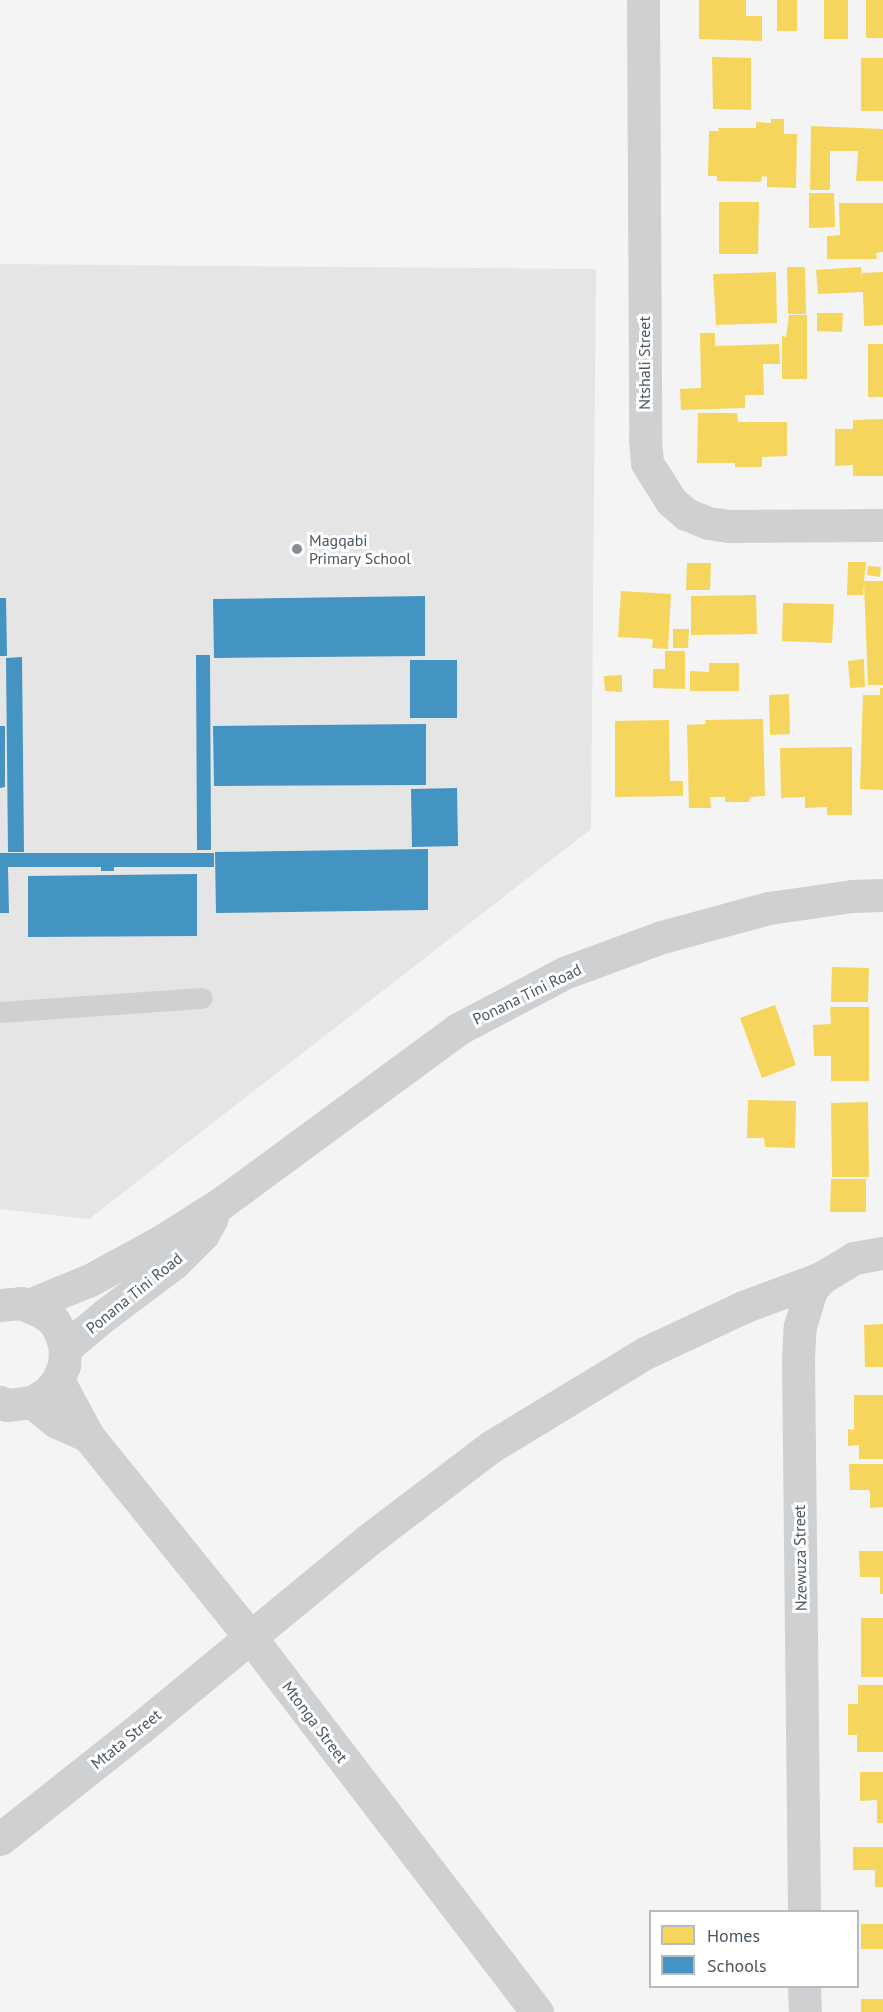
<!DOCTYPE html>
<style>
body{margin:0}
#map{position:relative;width:883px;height:2012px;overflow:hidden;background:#f4f4f4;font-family:"PT Sans",sans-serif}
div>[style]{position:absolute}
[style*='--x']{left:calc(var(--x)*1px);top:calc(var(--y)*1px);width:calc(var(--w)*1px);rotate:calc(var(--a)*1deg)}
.education>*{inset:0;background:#e6e5e6}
.homes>*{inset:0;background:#f6d55c}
.schools>*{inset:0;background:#4393c3}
.service>*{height:21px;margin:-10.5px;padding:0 10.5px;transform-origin:10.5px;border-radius:10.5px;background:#ced0d2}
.minor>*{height:33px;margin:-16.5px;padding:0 16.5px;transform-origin:16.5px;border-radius:16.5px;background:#ced0d2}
.tertiary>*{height:33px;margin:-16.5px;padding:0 16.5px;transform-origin:16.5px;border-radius:16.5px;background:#ced0d2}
.dots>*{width:16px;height:16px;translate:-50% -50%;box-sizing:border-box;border:3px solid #fff;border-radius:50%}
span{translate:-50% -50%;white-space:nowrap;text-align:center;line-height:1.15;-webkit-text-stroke:6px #fff;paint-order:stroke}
.street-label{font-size:16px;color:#4a5661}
.poi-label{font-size:16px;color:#4a5661}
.left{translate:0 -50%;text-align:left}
.legend{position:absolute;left:649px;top:1910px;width:210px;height:78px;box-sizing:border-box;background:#fff;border:2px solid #b7bbc0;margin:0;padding:8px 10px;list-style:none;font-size:18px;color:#4a5661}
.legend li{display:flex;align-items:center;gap:12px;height:30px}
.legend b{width:30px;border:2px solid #b7bbc0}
</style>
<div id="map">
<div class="education">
<div style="clip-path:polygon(0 264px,596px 269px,591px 829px,89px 1219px,0 1209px)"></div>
</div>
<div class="homes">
<div style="clip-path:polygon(699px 0,746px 0,746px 16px,762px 16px,762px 41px,699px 39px)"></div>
<div style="clip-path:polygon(777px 0,797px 0,797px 31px,777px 31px)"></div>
<div style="clip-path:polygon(824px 0,848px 0,848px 39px,824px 39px)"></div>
<div style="clip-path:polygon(866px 0,883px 0,883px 38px,866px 38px)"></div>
<div style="clip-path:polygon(712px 57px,751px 58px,751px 110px,713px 109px)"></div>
<div style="clip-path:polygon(861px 58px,883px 58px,883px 111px,861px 111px)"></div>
<div style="clip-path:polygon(771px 119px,784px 119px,784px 134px,797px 134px,796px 188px,767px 187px,767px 177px,762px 176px,761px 182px,717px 181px,717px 176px,708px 176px,709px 131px,719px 131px,718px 128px,756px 128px,756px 122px,771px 123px)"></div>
<div style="clip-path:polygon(811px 126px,883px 129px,883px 181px,856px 181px,858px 151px,830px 151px,830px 190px,810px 190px)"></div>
<div style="clip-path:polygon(809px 193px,834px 193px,835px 227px,809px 228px)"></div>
<div style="clip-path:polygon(719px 202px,759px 202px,758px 254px,719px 254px)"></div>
<div style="clip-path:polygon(839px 203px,883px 203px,883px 252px,876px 253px,877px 259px,827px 259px,827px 236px,840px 235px)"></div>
<div style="clip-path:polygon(787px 267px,805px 267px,806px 314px,788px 314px)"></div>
<div style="clip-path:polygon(861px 267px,862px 279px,862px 273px,883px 272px,883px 325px,864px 326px,863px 292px,818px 294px,816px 270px)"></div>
<div style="clip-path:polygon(776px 272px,777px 323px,716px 325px,713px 274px)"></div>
<div style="clip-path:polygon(817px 313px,843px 313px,842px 332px,817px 331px)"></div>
<div style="clip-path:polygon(789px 315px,807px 315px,807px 379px,782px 379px,782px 336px,786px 337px)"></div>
<div style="clip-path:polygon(700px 333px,715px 333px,715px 346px,779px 344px,780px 364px,763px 364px,764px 395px,745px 395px,745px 408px,681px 410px,680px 389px,701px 388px)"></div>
<div style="clip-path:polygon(868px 344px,883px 344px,883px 397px,868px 397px)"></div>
<div style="clip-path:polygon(698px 413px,737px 413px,738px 422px,787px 422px,787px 456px,762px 457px,762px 467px,735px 467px,735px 463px,697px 463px)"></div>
<div style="clip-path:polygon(883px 419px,883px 476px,853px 476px,853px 465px,835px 466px,835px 429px,853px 429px,853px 420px)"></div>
<div style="clip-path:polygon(848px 562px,866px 562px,864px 581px,883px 581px,883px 685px,868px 685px,864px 584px,863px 595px,847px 595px)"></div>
<div style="clip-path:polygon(687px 563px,711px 563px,710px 590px,686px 590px)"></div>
<div style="clip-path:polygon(868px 566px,881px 567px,880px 577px,867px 575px)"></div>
<div style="clip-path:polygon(621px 591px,671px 594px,668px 649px,652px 648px,653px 639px,618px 637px)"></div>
<div style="clip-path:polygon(756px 595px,757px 634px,691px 635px,691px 596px)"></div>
<div style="clip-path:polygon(783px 603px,834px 604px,832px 643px,782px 641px)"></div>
<div style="clip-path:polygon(673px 629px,689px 629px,688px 648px,673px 648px)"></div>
<div style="clip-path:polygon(665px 651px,685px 651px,685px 689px,653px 688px,653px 669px,665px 669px)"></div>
<div style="clip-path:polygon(864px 659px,865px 687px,850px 688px,848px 661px)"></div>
<div style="clip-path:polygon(709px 663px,739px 663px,739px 691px,690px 691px,690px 671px,709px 672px)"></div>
<div style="clip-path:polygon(622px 675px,622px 692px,605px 691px,604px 676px)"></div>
<div style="clip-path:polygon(880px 688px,883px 688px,883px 790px,860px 789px,863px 695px,880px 695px)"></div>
<div style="clip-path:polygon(789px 694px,790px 734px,770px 735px,769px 695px)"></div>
<div style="clip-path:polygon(763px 719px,765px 796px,750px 797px,749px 802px,725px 802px,725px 797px,710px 797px,711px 808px,689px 808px,687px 725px,706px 724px,705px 720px)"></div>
<div style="clip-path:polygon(669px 720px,670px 781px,683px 781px,683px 796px,615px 797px,615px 721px)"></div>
<div style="clip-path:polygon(852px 747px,852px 815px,827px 815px,827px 807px,805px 808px,805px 797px,781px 798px,780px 748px)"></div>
<div style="clip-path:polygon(832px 967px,869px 968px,868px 1002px,831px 1002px)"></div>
<div style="clip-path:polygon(775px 1005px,796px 1065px,762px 1078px,740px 1018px)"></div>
<div style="clip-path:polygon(830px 1007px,869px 1007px,869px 1081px,831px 1081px,831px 1056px,814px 1056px,813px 1025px,831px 1024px)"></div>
<div style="clip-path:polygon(748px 1100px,796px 1101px,795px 1148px,765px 1147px,764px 1138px,747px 1138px)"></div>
<div style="clip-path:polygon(868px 1102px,869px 1177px,832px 1177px,831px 1103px)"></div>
<div style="clip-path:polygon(831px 1179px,866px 1179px,866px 1212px,830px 1212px)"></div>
<div style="clip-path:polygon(883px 1324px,883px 1367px,865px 1367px,864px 1325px)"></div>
<div style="clip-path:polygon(854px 1395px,883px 1395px,883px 1459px,859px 1459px,859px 1445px,848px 1446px,848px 1429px,854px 1430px)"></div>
<div style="clip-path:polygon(849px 1464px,883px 1464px,883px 1507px,870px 1508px,870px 1490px,850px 1490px)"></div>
<div style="clip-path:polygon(859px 1551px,883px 1551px,883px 1594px,880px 1594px,880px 1577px,860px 1577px)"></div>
<div style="clip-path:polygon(861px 1618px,883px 1618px,883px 1677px,861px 1677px)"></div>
<div style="clip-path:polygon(858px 1685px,883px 1685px,883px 1752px,857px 1752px,857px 1735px,848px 1735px,848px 1704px,858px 1704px)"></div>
<div style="clip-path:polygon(860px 1772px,883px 1772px,883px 1823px,877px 1823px,877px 1800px,860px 1801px)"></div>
<div style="clip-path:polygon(853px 1847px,883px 1847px,883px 1887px,875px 1887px,875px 1870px,853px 1870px)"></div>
<div style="clip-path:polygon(861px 1924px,883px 1924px,883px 1949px,861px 1949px)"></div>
<div style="clip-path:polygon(861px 1999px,883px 1999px,883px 2012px,861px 2012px)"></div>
</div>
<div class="schools">
<div style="clip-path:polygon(425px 596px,425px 656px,214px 658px,213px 599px)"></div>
<div style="clip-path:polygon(0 598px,6px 598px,7px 656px,0 656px)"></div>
<div style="clip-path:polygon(196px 655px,210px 655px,211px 850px,197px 850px)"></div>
<div style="clip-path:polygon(22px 657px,24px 852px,8px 852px,6px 658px)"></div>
<div style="clip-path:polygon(410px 660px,457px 660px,457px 718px,410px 718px)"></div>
<div style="clip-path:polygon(426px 724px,426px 785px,214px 786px,213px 726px)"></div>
<div style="clip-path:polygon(0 726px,5px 726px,5px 787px,0 788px)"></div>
<div style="clip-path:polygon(457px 788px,458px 846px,412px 847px,411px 789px)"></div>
<div style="clip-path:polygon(428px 849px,428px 910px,216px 913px,215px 852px)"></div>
<div style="clip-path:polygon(0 853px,214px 853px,214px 867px,114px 867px,114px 871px,101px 871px,101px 867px,8px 867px,9px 913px,0 913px)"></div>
<div style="clip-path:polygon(197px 874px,197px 936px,28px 937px,28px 876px)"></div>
</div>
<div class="service">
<div style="--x:0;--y:1012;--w:202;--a:-4"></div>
</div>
<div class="minor">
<div style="--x:643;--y:0;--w:440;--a:89.7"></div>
<div style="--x:645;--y:440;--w:23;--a:85"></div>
<div style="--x:647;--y:463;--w:45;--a:57.7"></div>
<div style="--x:671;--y:501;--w:20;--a:41"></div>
<div style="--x:686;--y:514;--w:24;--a:22"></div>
<div style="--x:708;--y:523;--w:22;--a:8"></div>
<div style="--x:730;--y:526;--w:153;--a:-0.4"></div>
<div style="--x:58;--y:1380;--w:64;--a:61.8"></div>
<div style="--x:88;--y:1436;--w:260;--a:51.1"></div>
<div style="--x:251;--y:1638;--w:471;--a:52.6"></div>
<div style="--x:32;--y:1402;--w:32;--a:39"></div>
<div style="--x:57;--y:1422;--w:34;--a:24"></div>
<div style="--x:0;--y:1839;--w:179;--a:-38.4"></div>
<div style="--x:140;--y:1728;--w:296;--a:-39.5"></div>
<div style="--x:368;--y:1540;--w:156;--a:-37.2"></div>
<div style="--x:492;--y:1446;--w:179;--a:-31.3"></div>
<div style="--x:645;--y:1353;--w:108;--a:-25.1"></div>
<div style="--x:743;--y:1307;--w:83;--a:-20.4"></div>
<div style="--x:804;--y:1912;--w:553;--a:-90.62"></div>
<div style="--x:798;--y:1359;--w:33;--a:-87"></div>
<div style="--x:800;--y:1326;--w:38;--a:-73"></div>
<div style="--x:811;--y:1290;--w:16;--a:-50"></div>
<div style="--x:821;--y:1278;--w:39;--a:-31"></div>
<div style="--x:854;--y:1258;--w:29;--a:-10"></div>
<div style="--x:804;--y:1986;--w:26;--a:88"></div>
</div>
<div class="tertiary">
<div style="--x:0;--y:1305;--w:21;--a:-5"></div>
<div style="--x:21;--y:1303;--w:23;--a:23"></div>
<div style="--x:42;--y:1312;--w:15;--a:37"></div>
<div style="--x:54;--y:1321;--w:15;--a:62"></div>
<div style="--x:61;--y:1334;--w:15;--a:74"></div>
<div style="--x:65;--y:1348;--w:17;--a:93"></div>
<div style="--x:64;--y:1365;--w:16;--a:112"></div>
<div style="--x:58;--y:1380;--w:17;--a:130"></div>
<div style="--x:47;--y:1393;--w:17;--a:149"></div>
<div style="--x:32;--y:1402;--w:25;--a:173"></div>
<div style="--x:7;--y:1405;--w:8;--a:-157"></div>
<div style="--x:29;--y:1305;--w:66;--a:-22.3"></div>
<div style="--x:90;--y:1280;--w:80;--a:-28.5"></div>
<div style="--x:160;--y:1242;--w:71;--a:-32.3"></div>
<div style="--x:220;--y:1204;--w:295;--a:-36.3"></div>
<div style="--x:458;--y:1029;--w:120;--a:-27.8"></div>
<div style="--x:564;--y:973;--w:104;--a:-20.2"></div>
<div style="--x:662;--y:937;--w:111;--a:-15.2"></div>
<div style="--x:769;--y:908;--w:84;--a:-8.2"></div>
<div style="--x:852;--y:896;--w:31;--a:-2"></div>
<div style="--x:65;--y:1348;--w:53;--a:-39.7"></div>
<div style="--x:106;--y:1314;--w:85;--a:-36.9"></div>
<div style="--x:174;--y:1263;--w:41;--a:-45"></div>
<div style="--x:203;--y:1234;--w:18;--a:-61"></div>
</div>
<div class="dots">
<div style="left:297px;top:549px;background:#868d94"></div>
</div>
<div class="street-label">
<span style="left:644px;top:363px;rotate:-90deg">Ntshali Street</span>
<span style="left:527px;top:994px;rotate:-26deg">Ponana Tini Road</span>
<span style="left:134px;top:1293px;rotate:-39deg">Ponana Tini Road</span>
<span style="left:800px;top:1558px;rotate:-91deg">Nzewuza Street</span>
<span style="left:315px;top:1722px;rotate:53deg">Mtonga Street</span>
<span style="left:126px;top:1739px;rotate:-39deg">Mtata Street</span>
</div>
<div class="poi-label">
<span class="left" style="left:309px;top:549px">Magqabi<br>Primary School</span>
</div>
<ul class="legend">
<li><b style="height:16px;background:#f6d55c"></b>Homes</li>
<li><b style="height:16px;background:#4393c3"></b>Schools</li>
</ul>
</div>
